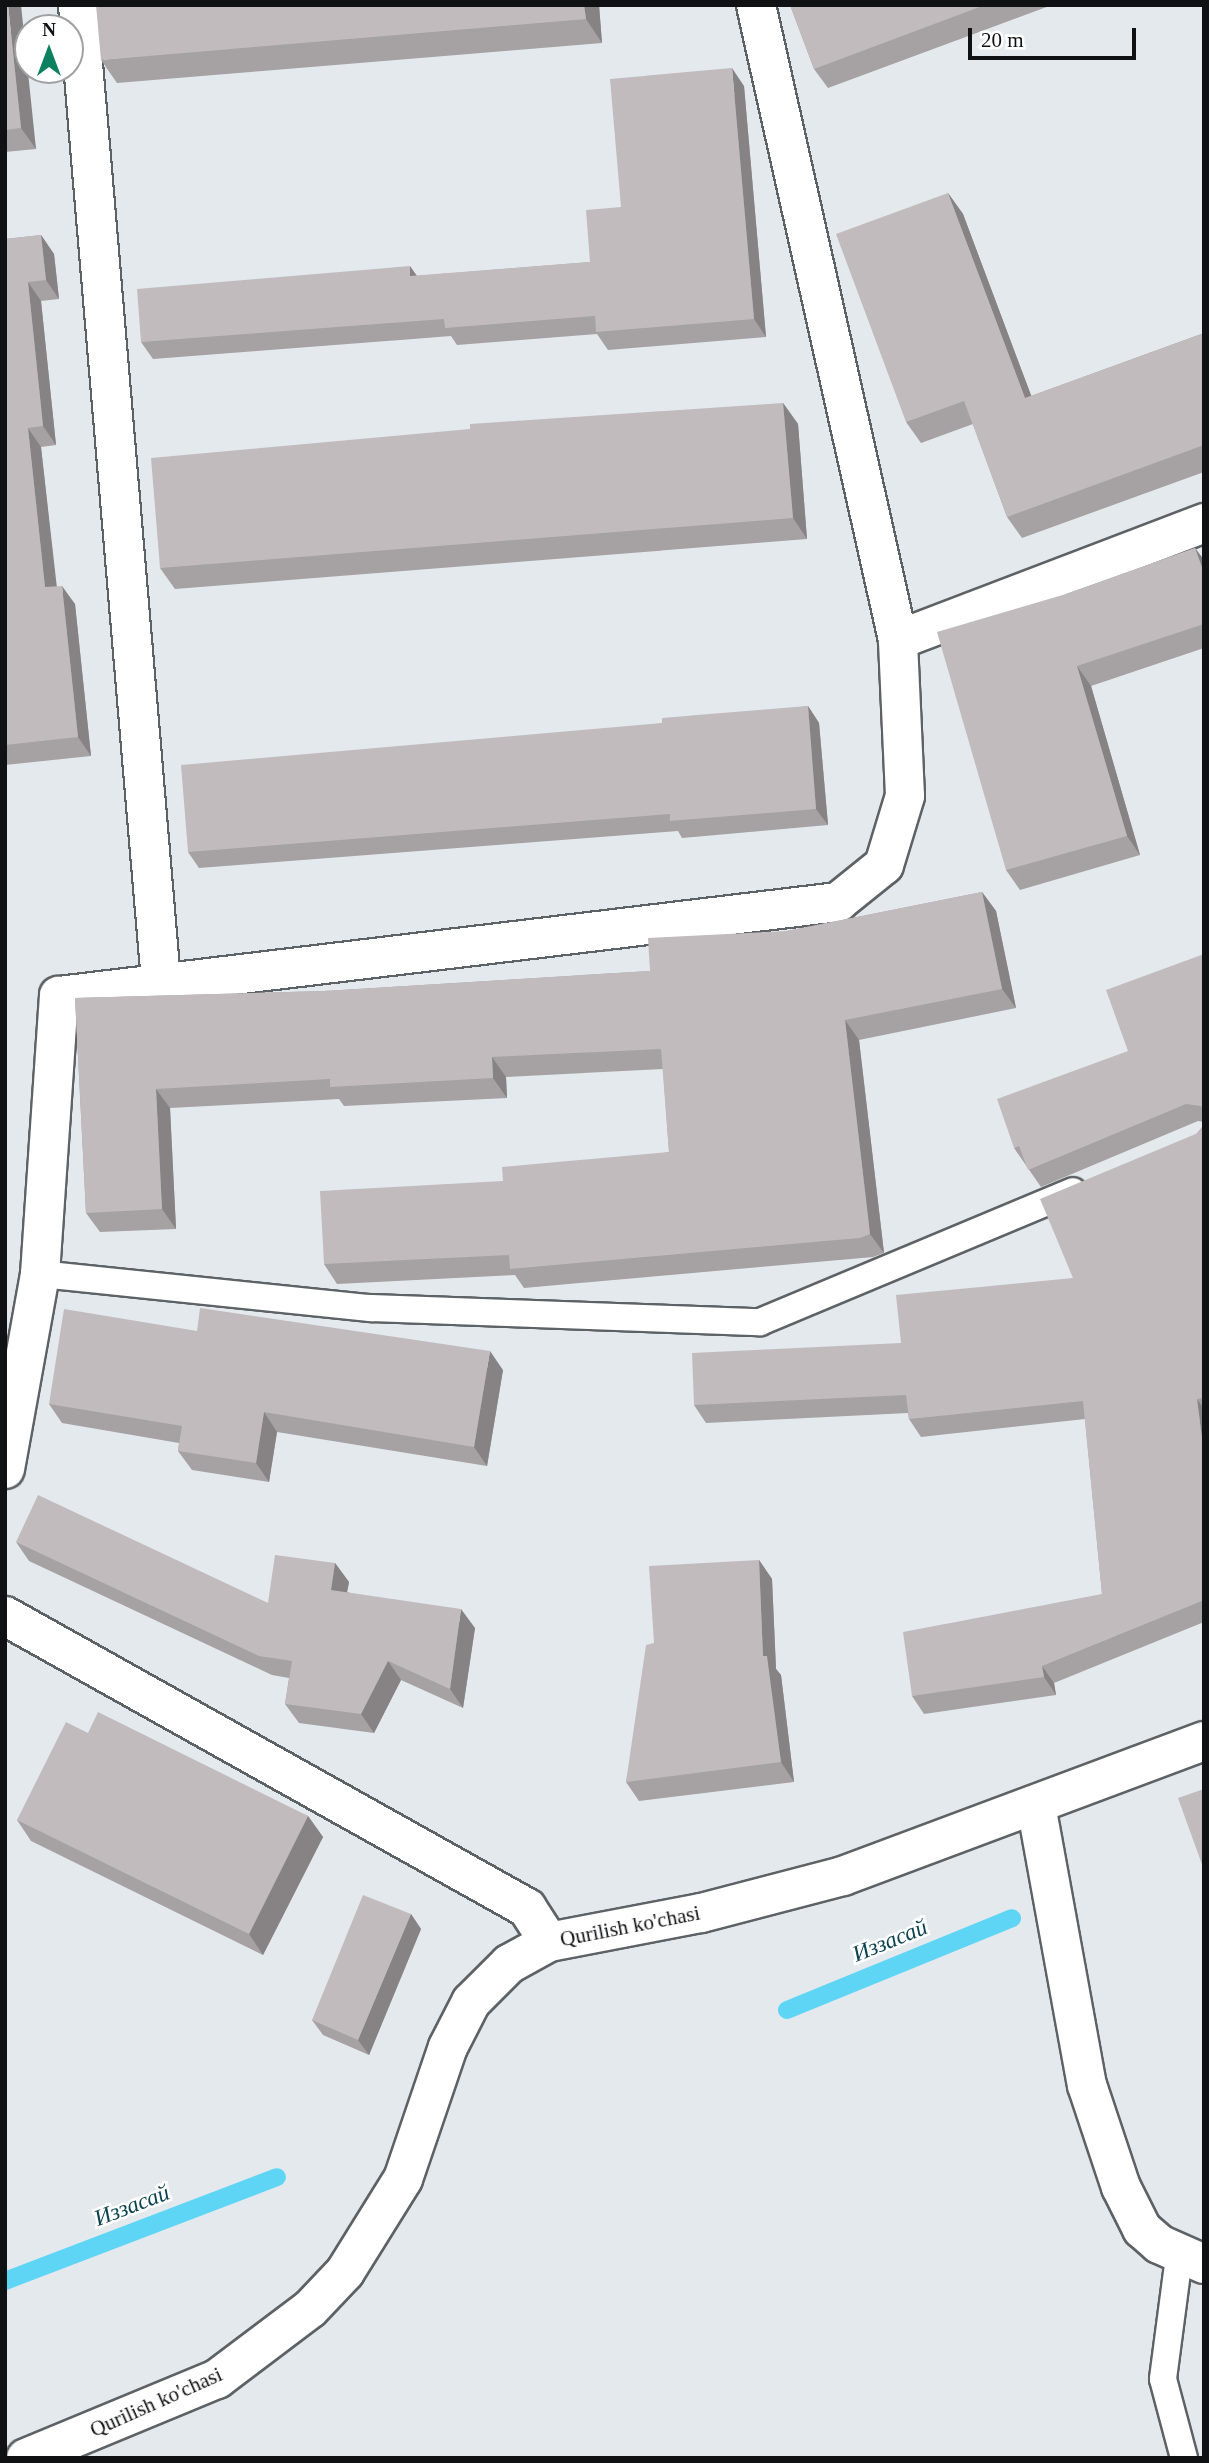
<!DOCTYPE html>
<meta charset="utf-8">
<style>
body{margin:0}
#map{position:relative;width:1209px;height:2463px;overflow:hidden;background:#e4e9ee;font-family:Georgia,serif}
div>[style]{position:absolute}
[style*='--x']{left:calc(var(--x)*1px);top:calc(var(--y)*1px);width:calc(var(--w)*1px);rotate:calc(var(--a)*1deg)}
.stream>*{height:18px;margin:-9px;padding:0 9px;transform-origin:9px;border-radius:9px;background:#5ed5f5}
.roads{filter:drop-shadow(2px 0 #5d6266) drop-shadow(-2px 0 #5d6266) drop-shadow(0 2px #5d6266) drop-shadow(0 -2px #5d6266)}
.service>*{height:26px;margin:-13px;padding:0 13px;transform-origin:13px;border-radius:13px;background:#fff}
.minor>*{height:38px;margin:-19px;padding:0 19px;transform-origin:19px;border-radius:19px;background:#fff}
.tertiary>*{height:38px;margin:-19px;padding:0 19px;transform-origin:19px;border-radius:19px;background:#fff}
.wall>*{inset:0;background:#a6a1a3}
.shaded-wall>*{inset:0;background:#878385}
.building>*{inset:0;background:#c1bbbe}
span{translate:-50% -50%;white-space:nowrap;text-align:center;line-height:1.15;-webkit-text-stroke:5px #fff;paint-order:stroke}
.street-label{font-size:21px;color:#101113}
.water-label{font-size:23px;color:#0c4350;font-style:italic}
.frame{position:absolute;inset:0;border:7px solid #101113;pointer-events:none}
.north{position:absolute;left:14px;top:14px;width:70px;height:70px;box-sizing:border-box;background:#fff;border:2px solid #9fa0a1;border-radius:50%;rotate:0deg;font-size:19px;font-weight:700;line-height:28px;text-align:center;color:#101113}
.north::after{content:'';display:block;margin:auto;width:24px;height:32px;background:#0c8160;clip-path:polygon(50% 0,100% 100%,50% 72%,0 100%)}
.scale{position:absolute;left:968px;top:28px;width:168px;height:32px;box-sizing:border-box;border:4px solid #101113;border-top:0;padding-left:9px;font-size:21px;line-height:24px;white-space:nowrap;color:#101113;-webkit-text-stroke:5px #fff;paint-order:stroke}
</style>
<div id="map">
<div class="stream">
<div style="--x:787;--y:2010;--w:243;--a:-22.2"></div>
<div style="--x:5;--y:2281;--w:291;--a:-20.9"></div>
</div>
<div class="roads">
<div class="service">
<div style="--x:40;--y:1274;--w:333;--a:5.9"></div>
<div style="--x:371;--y:1308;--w:389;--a:2.1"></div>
<div style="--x:760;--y:1322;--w:339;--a:-22.7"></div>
<div style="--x:1179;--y:2257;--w:123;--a:97.5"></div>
<div style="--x:1163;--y:2379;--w:82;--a:75.1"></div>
</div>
<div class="minor">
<div style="--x:78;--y:5;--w:980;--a:85.14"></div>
<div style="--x:756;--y:5;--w:651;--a:77.39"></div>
<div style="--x:5;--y:1469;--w:198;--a:-79.8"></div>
<div style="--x:40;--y:1274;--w:279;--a:-86.1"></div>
<div style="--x:59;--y:996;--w:785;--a:-6.88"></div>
<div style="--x:838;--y:902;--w:59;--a:-38.8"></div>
<div style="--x:884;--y:865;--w:72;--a:-73.1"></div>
<div style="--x:905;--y:796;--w:156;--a:-92.6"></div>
<div style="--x:898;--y:640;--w:328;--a:-20.9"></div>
<div style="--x:5;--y:1616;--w:598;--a:29.22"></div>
<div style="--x:527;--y:1908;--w:40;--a:57.1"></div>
</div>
<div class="tertiary">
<div style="--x:1036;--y:1805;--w:285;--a:79.7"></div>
<div style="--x:1087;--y:2085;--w:108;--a:71.6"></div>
<div style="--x:1121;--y:2187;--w:47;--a:63.4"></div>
<div style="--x:1142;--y:2229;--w:23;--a:41"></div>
<div style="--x:1159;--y:2244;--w:49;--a:24"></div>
<div style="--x:26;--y:2458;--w:207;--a:-22.5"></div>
<div style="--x:217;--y:2379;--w:116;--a:-37"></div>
<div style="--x:310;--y:2309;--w:51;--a:-46.6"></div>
<div style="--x:345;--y:2272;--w:110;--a:-58.1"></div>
<div style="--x:403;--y:2179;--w:139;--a:-71.2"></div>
<div style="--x:448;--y:2047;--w:51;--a:-62.9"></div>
<div style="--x:471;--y:2002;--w:54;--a:-45"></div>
<div style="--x:509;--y:1964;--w:46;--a:-28.8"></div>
<div style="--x:549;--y:1942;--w:155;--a:-10.8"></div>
<div style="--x:701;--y:1913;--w:147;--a:-14.6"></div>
<div style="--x:843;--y:1876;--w:385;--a:-20.5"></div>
</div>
</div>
<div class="wall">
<div style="clip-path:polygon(5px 5px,36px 149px,5px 152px)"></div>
<div style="clip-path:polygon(599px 5px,602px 43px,117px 83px,101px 60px)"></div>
<div style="clip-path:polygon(790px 5px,1052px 5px,828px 88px,814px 69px)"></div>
<div style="clip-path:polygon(744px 86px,766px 337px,608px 350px,597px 334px,457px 345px,451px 336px,153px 359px,141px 342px,416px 276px,590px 262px,621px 207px)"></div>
<div style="clip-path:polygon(948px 193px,963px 214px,1031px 396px,1204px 333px,1204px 472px,1022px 538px,1007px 517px,973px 424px,921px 443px,906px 422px)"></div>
<div style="clip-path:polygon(41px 235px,54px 254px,59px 299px,41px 301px,56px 445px,41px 447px,56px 586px,75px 604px,91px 756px,5px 765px,5px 239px)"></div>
<div style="clip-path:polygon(783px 403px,798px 424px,807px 539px,175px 589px,160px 568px)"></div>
<div style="clip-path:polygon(1195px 548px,1204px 560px,1204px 648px,1091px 686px,1140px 855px,1020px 890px,1006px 870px,1066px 594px)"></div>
<div style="clip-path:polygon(808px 706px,819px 723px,828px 825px,682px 838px,678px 831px,199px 868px,188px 852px,662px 723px)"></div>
<div style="clip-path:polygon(982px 892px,996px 911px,1016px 1008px,859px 1040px,884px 1253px,873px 1257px,524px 1288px,515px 1275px,337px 1284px,324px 1264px,503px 1181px,669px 1152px,663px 1069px,506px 1077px,507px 1098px,344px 1106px,339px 1099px,170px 1108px,176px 1229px,100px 1232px,86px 1213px,75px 998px,324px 991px,650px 971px,787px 931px)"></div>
<div style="clip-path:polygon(1204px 954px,1204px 1122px,1198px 1121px,1041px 1187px,1014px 1148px,1128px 1051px)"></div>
<div style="clip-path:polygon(1204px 1125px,1204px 1622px,1054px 1683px,1056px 1695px,924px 1714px,912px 1696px,1102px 1594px,1085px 1419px,921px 1437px,909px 1419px,908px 1413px,706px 1423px,694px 1405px,901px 1343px,1073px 1278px)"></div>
<div style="clip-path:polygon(197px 1331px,503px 1370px,487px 1466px,277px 1432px,269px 1482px,192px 1470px,178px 1451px,179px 1443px,62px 1423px,49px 1404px)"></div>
<div style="clip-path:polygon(16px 1542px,268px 1603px,335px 1563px,349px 1582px,347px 1592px,475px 1628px,463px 1708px,401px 1680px,374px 1733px,299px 1723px,285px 1704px,289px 1678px,272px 1675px,29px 1561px)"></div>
<div style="clip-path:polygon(759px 1560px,772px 1579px,776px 1669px,781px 1675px,794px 1782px,639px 1801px,626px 1782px,654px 1643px)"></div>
<div style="clip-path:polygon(88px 1733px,308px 1816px,323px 1837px,263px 1955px,31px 1841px,17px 1820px)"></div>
<div style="clip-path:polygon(411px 1914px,421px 1929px,369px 2055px,323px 2035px,312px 2020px)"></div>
</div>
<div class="shaded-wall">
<div style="clip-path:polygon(8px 5px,21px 5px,36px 149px,21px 128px)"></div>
<div style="clip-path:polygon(584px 5px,599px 5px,602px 43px,586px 19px)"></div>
<div style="clip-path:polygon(732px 68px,744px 86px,766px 337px,754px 319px)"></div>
<div style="clip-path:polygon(948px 193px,963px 214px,1040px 419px,1025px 398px)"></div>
<div style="clip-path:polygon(41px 235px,54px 254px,59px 299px,46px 280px)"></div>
<div style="clip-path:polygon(410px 266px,422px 283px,410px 276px)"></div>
<div style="clip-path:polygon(28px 282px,41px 301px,56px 445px,43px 426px)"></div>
<div style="clip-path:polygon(783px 403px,798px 424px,807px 539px,793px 518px)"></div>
<div style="clip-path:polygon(28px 428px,41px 447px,59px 606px,45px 587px)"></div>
<div style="clip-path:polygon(1195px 548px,1204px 560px,1204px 573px)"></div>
<div style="clip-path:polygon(62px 586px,75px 604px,91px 756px,78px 737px)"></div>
<div style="clip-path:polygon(1077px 666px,1091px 686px,1140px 855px,1127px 836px)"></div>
<div style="clip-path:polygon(808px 706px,819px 723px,828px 825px,816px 809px)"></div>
<div style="clip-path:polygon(982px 892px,996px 911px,1016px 1008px,1002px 989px)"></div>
<div style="clip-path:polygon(845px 1020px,859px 1040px,884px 1253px,870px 1234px)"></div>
<div style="clip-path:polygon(492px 1057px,506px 1077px,507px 1098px,493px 1078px)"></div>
<div style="clip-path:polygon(156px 1089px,170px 1108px,176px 1229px,162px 1209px)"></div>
<div style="clip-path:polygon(490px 1351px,503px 1370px,487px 1466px,474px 1447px)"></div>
<div style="clip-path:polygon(1197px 1399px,1204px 1409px,1204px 1454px)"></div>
<div style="clip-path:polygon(264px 1412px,277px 1432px,269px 1482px,256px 1463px)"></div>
<div style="clip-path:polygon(759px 1560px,772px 1579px,776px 1669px,781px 1675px,794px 1782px,781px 1762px,763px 1656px)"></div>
<div style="clip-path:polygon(335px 1563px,349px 1582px,344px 1609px,331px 1590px)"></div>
<div style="clip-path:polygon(461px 1609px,475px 1628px,463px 1708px,450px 1689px)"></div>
<div style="clip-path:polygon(388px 1661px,401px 1680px,374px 1733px,361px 1714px)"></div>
<div style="clip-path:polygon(1042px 1666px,1054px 1683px,1056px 1695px,1044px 1677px)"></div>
<div style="clip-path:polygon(308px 1816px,323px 1837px,263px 1955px,249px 1934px)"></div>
<div style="clip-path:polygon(411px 1914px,421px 1929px,369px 2055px,358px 2040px)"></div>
</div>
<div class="building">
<div style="clip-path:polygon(5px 5px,8px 5px,21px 128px,5px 130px)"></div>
<div style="clip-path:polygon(96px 5px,584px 5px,586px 19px,101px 60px)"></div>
<div style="clip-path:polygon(790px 5px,985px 5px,814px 69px)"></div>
<div style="clip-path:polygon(732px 68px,754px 319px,596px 332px,595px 316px,445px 328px,444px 319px,141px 342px,137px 289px,410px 266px,410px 276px,590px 262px,586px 210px,621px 207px,610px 79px)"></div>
<div style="clip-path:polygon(948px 193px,1025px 398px,1204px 333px,1204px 445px,1007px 517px,964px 401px,906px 422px,836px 234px)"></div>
<div style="clip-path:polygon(41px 235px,46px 280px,28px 282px,43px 426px,28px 428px,45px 587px,62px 586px,78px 737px,5px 745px,5px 239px)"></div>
<div style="clip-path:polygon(783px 403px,793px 518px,160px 568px,151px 458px,470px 429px,470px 424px)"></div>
<div style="clip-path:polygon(1195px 548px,1204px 573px,1204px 624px,1077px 666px,1127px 836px,1006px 870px,937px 632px,1066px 594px)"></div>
<div style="clip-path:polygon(808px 706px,816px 809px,670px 821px,670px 814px,188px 852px,181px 765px,662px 723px,662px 718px)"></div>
<div style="clip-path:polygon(982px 892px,1002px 989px,845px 1020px,870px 1234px,860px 1238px,510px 1269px,509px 1255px,324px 1264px,320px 1191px,503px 1181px,502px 1167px,669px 1152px,661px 1049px,492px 1057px,493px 1078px,330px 1087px,330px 1079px,156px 1089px,162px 1209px,86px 1213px,75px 998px,324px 991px,650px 971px,648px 938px,787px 931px)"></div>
<div style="clip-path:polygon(1204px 954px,1204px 1112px,1201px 1106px,1186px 1104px,1028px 1170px,1019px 1146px,1014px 1148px,997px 1099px,1128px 1051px,1106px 990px)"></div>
<div style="clip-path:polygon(1204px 1125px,1204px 1398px,1197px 1399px,1204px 1454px,1204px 1600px,1042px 1666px,1044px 1677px,912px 1696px,903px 1632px,1102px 1594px,1083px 1401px,909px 1419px,906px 1395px,694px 1405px,692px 1353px,901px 1343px,896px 1295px,1073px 1278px,1040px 1199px,1198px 1133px)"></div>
<div style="clip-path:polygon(200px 1308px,490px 1351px,474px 1447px,264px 1412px,256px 1463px,178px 1451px,182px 1426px,49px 1404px,64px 1309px,197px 1331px)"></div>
<div style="clip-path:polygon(38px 1495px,268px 1603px,275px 1555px,335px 1563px,331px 1590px,461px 1609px,450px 1689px,388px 1661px,361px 1714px,285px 1704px,292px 1661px,259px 1656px,16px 1542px)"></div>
<div style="clip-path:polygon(759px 1560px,763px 1656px,767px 1656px,781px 1762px,626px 1782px,646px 1645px,654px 1643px,649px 1566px)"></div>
<div style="clip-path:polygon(98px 1712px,308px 1816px,249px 1934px,17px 1820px,66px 1722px,88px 1733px)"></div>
<div style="clip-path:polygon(1204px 1789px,1204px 1870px,1178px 1798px)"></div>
<div style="clip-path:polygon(363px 1895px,411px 1914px,358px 2040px,312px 2020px)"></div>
</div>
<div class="street-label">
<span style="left:630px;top:1926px;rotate:-11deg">Qurilish ko'chasi</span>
<span style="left:156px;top:2402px;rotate:-24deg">Qurilish ko'chasi</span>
</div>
<div class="water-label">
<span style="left:890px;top:1941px;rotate:-22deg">Иззасай</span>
<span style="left:132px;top:2206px;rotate:-21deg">Иззасай</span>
</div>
<div class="frame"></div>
<div class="north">N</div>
<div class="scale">20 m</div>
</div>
